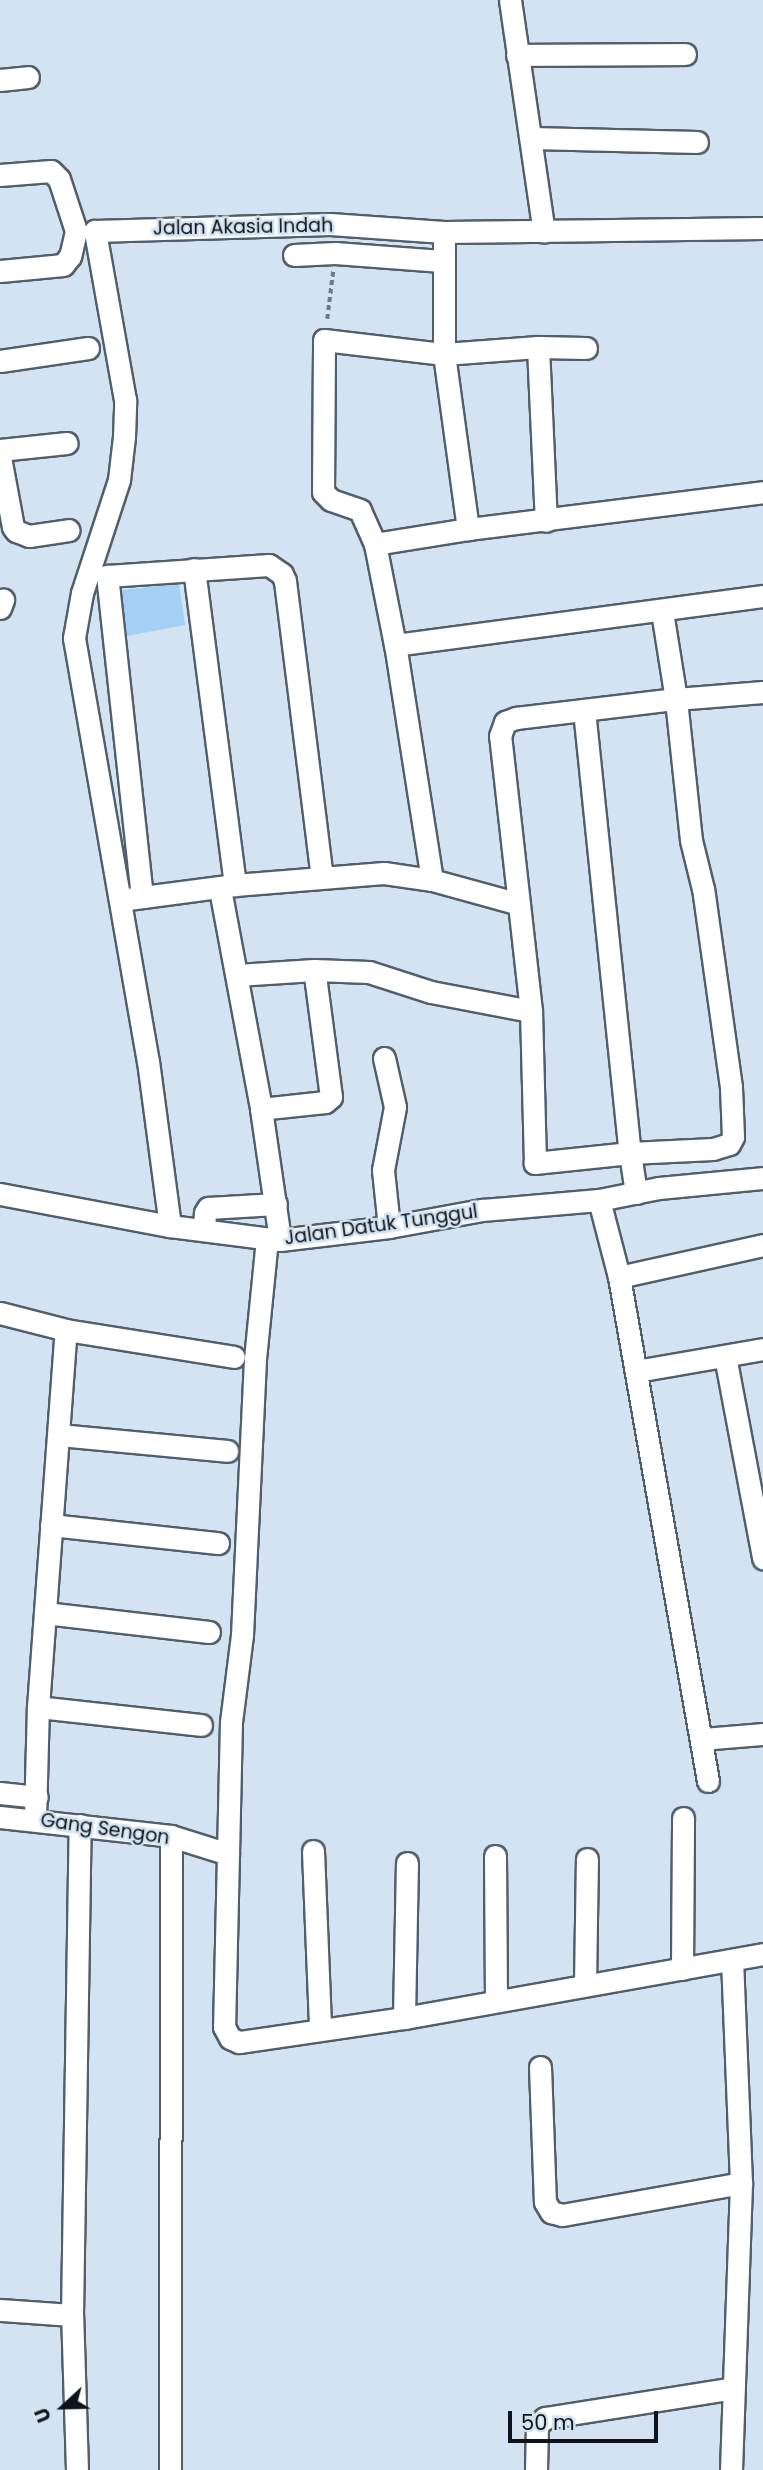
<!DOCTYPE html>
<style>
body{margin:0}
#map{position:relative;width:763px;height:2470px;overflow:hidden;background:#d3e3f1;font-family:Poppins,sans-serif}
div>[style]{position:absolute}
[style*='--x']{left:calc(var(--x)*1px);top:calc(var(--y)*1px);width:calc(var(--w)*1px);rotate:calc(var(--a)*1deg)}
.building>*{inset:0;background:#a3d0f4}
.path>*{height:3.5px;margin-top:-1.75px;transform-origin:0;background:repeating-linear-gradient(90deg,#6f7a84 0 5px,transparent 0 8.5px)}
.roads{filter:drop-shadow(2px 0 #505f6b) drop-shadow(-2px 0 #505f6b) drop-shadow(0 2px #505f6b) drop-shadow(0 -2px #505f6b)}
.minor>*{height:21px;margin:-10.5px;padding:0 10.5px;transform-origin:10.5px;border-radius:10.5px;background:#fff}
span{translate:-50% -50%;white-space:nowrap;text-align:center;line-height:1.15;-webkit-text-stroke:5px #d3e3f1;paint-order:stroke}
.street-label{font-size:19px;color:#0e1419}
.north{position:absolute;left:28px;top:2372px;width:70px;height:70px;-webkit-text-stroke:5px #d3e3f1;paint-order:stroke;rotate:248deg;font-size:19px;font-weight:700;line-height:28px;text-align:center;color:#0e1419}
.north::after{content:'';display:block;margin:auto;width:24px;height:32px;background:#0e1419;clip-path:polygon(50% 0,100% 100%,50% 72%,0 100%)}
.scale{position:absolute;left:508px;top:2411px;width:150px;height:32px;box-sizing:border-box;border:4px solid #0e1419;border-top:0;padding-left:9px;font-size:21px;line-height:24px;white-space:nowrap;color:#0e1419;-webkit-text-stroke:5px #d3e3f1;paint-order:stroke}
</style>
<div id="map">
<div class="building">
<div style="clip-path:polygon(179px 584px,185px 625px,127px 636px,122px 590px)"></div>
</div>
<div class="path">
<div style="--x:327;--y:319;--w:48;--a:-82.9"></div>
</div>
<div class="roads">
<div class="minor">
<div style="--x:510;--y:0;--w:234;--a:81.7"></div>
<div style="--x:517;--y:55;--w:168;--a:-0.3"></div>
<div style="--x:0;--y:80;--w:28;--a:-6"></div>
<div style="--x:532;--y:138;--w:165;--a:1.4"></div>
<div style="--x:0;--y:175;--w:51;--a:-4.5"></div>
<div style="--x:51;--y:171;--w:11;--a:45"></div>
<div style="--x:59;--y:179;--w:55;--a:71.9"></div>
<div style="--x:76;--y:231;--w:26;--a:103"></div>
<div style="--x:70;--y:256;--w:11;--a:128"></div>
<div style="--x:63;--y:265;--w:63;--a:174.6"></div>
<div style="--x:444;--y:232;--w:122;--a:90"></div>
<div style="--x:444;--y:354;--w:177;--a:82.2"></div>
<div style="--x:468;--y:529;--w:297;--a:-7.1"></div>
<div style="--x:294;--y:255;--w:41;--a:-2.8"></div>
<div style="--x:335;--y:253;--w:107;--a:4.3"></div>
<div style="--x:538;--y:347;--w:48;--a:1.2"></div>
<div style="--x:0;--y:361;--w:89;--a:-8.4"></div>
<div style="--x:0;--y:450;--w:67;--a:-6"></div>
<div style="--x:0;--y:457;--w:71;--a:79.5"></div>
<div style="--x:13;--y:527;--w:5;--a:53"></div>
<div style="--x:16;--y:531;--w:14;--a:21"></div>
<div style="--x:29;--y:536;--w:40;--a:-8.5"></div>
<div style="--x:375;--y:544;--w:37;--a:-114"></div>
<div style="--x:360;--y:510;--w:31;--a:-161"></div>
<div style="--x:331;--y:500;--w:11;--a:-135"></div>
<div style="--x:323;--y:492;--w:152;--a:-89.6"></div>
<div style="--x:324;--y:340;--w:121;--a:6.7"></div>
<div style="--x:444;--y:354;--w:94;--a:-4.3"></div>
<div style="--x:538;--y:347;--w:174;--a:87.4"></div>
<div style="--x:194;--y:569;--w:319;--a:82.6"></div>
<div style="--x:0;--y:608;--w:9;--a:-69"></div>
<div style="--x:395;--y:645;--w:371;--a:-7.6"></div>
<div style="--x:584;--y:710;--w:445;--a:84.1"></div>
<div style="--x:630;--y:1153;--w:96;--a:174"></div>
<div style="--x:535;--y:1163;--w:152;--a:-91.5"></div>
<div style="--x:531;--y:1011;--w:277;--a:-96.4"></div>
<div style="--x:500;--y:736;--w:15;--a:-70"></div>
<div style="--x:505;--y:722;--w:12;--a:-20"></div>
<div style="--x:516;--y:718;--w:161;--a:-6.8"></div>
<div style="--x:676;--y:699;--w:87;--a:-4.6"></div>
<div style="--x:432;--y:880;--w:238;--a:-98.9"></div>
<div style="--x:395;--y:645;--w:103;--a:-101.2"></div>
<div style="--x:375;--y:544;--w:94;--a:-9.2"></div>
<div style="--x:220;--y:889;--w:224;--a:79.4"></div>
<div style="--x:261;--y:1109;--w:132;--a:81.7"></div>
<div style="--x:142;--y:897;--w:323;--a:-96.2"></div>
<div style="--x:107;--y:576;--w:162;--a:-3.9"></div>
<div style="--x:269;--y:565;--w:16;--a:35"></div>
<div style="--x:282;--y:574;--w:8;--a:67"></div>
<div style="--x:285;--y:581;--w:298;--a:82.9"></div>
<div style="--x:128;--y:899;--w:108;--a:-7.5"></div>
<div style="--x:235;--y:885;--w:149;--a:-4.6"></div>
<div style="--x:384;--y:873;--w:49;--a:8.3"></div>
<div style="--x:432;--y:880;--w:90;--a:15.4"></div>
<div style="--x:314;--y:970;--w:55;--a:2.1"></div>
<div style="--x:369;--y:972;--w:65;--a:17.9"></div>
<div style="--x:431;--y:992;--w:102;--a:10.8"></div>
<div style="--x:237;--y:975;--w:77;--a:-3.7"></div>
<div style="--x:314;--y:970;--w:13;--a:81"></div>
<div style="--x:316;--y:983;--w:115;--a:82.5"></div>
<div style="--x:331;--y:1097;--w:8;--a:140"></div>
<div style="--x:325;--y:1102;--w:64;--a:173.8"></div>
<div style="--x:384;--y:1058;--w:50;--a:77.3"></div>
<div style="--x:395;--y:1107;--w:64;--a:100.8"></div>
<div style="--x:383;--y:1170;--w:57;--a:84"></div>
<div style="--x:636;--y:1193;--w:40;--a:-98.5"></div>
<div style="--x:630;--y:1153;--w:83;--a:-2.8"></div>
<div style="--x:713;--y:1149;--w:17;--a:-17"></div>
<div style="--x:729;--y:1144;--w:8;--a:-60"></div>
<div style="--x:733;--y:1137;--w:50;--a:-92.3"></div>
<div style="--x:731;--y:1087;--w:200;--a:-98"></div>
<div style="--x:703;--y:889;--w:50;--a:-103.8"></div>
<div style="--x:691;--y:840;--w:142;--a:-96.1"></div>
<div style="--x:676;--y:699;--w:88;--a:-99.1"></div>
<div style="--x:0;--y:1194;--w:173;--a:10.7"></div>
<div style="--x:170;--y:1226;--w:111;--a:7.3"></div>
<div style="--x:280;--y:1240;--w:110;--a:-6.8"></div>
<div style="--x:389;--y:1227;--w:95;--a:-10.4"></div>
<div style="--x:482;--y:1210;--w:117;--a:-4.9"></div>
<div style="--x:599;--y:1200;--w:61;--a:-11.3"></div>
<div style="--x:659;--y:1188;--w:104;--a:-5.5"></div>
<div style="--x:599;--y:1200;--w:80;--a:75.4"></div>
<div style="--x:170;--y:1226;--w:165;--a:-97.6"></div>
<div style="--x:148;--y:1062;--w:430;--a:-99.9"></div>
<div style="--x:74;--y:638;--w:46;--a:-79.9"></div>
<div style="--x:82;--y:593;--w:119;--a:-71.9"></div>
<div style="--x:119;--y:480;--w:43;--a:-83.4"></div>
<div style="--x:124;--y:437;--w:37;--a:-88"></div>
<div style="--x:125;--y:400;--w:172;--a:-100.1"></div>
<div style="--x:95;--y:231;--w:235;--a:-1.7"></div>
<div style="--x:330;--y:224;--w:114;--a:4"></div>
<div style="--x:444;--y:232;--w:319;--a:-0.7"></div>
<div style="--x:204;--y:1230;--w:17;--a:-87"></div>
<div style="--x:205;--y:1213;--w:6;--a:-59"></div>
<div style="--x:208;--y:1208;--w:68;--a:-3.4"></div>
<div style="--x:0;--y:1313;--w:68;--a:14.4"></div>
<div style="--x:66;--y:1330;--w:170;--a:9.1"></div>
<div style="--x:725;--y:1356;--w:206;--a:79.3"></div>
<div style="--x:636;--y:1371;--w:129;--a:-9.8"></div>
<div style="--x:59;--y:1435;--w:169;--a:5.4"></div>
<div style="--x:51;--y:1525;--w:168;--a:6.2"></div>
<div style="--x:45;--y:1613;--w:165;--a:6.6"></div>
<div style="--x:38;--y:1707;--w:164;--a:6.3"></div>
<div style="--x:702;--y:1739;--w:61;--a:-4.7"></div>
<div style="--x:708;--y:1781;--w:512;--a:-100.01"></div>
<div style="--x:619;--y:1277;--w:148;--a:-12.5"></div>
<div style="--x:0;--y:1793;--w:37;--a:6"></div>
<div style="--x:0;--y:1817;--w:172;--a:6.3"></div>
<div style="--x:171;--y:1836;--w:60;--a:17.5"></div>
<div style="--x:228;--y:1854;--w:173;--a:91.3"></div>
<div style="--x:224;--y:2027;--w:13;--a:61"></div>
<div style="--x:230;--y:2038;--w:10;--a:24"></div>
<div style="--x:239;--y:2042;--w:167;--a:-8.3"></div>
<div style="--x:404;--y:2018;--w:365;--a:-10.1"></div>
<div style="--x:35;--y:1819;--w:112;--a:-88.5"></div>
<div style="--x:38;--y:1707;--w:378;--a:-85.8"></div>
<div style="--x:313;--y:1851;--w:177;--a:87.7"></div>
<div style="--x:228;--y:1854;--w:132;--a:-88.7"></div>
<div style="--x:231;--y:1722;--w:88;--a:-82.8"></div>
<div style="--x:242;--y:1635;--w:276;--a:-87.3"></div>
<div style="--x:255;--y:1359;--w:121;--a:-84.3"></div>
<div style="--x:495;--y:1856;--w:144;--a:89.6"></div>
<div style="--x:682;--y:1969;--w:151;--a:-89.6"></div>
<div style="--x:585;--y:1984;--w:125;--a:-89.1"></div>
<div style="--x:404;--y:2018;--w:155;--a:-88.9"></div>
<div style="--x:540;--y:2067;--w:135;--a:87.9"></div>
<div style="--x:545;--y:2202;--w:12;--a:59"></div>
<div style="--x:551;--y:2212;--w:11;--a:15"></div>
<div style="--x:562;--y:2215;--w:182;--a:-10.1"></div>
<div style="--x:0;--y:2310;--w:72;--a:4"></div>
<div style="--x:77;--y:2470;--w:155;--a:-91.8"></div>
<div style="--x:72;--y:2315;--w:490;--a:-89.1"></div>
<div style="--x:170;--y:2470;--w:634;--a:-89.91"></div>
<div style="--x:536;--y:2470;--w:45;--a:-88.7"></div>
<div style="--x:537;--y:2425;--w:11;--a:-41"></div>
<div style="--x:545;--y:2418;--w:191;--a:-9"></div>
<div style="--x:731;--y:2470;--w:287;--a:-88"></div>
<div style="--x:741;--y:2183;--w:223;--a:-92.3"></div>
</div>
</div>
<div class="street-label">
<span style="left:243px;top:227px;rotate:-1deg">Jalan Akasia Indah</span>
<span style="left:381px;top:1225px;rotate:-8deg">Jalan Datuk Tunggul</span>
<span style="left:105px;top:1829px;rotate:8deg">Gang Sengon</span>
</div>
<div class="north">U</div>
<div class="scale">50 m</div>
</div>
